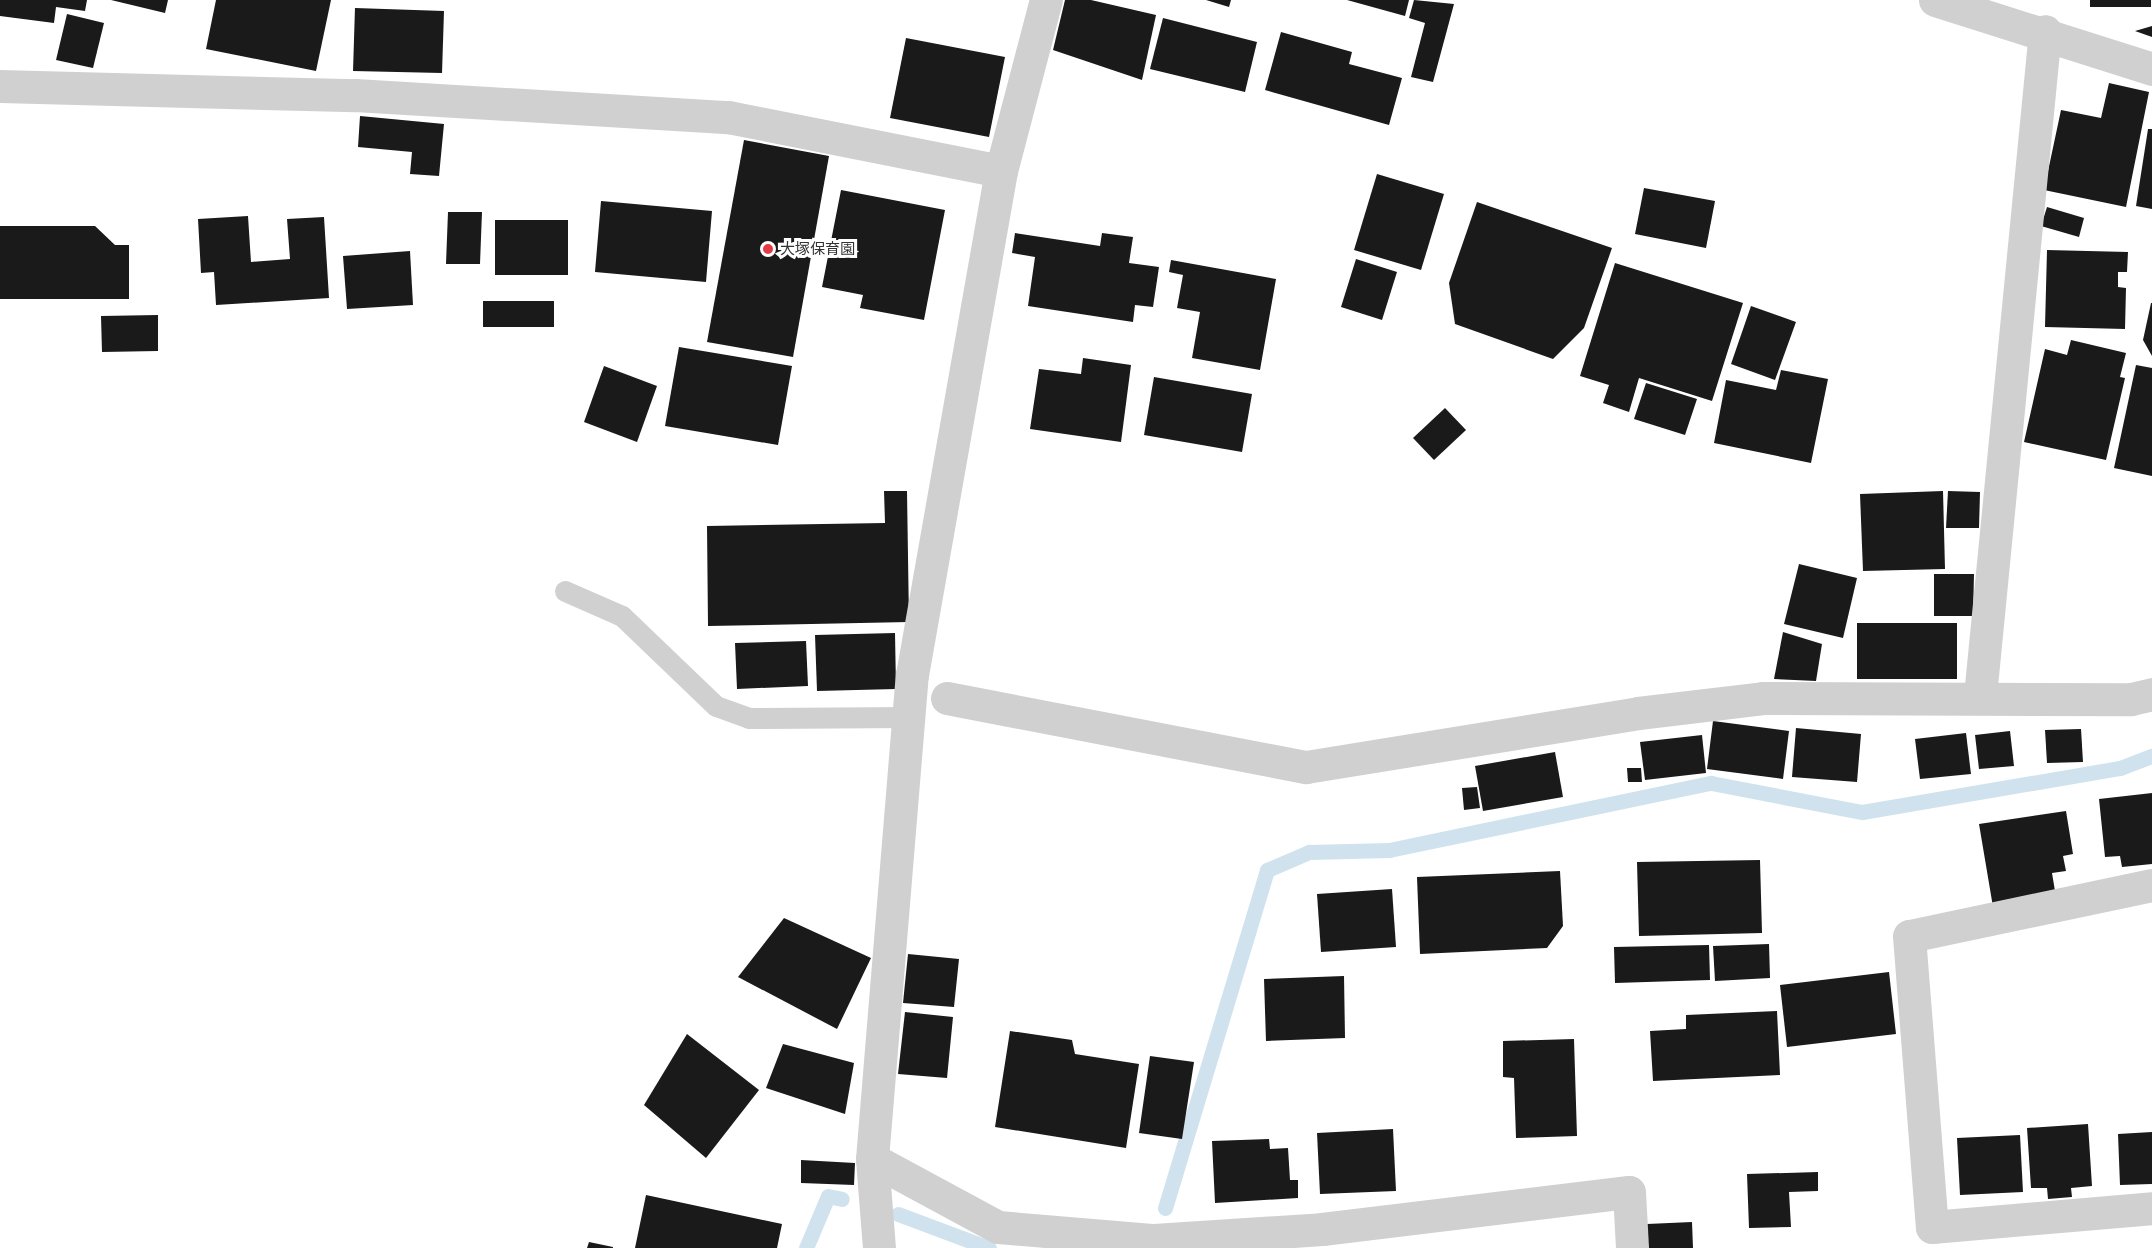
<!DOCTYPE html>
<meta charset="utf-8">
<style>
body{margin:0}
#map{position:relative;width:2152px;height:1248px;overflow:hidden;background:#fff;font-family:Mulish,"Noto Sans JP",sans-serif}
div>[style]{position:absolute}
[style*='--x']{left:calc(var(--x)*1px);top:calc(var(--y)*1px);width:calc(var(--w)*1px);rotate:calc(var(--a)*1deg)}
.stream>*{height:15px;margin:-7.5px;padding:0 7.5px;transform-origin:7.5px;border-radius:7.5px;background:#cfe2ee}
.building>*{inset:0;background:#1a1a1a}
.lane>*{height:21px;margin:-10.5px;padding:0 10.5px;transform-origin:10.5px;border-radius:10.5px;background:#d0d0d0}
.street>*{height:33px;margin:-16.5px;padding:0 16.5px;transform-origin:16.5px;border-radius:16.5px;background:#d0d0d0}
.dots>*{width:16px;height:16px;translate:-50% -50%;box-sizing:border-box;border:3px solid #fff;border-radius:50%}
span{translate:-50% -50%;white-space:nowrap;text-align:center;line-height:1.15;-webkit-text-stroke:6px #fff;paint-order:stroke}
.poi-label{font-size:15px;color:#333}
.left{translate:0 -50%;text-align:left}
</style>
<div id="map">
<div class="stream">
<div style="--x:1165;--y:1208;--w:353;--a:-73.2"></div>
<div style="--x:1267;--y:870;--w:46;--a:-23.2"></div>
<div style="--x:1309;--y:852;--w:80;--a:-1.4"></div>
<div style="--x:1389;--y:850;--w:329;--a:-11.8"></div>
<div style="--x:1711;--y:783;--w:154;--a:10.9"></div>
<div style="--x:1862;--y:812;--w:262;--a:-9.7"></div>
<div style="--x:2120;--y:768;--w:34;--a:-21"></div>
<div style="--x:898;--y:1214;--w:97;--a:20.5"></div>
<div style="--x:806;--y:1248;--w:56;--a:-67.1"></div>
<div style="--x:828;--y:1196;--w:14;--a:12"></div>
</div>
<div class="building">
<div style="clip-path:polygon(0 0,87px 0,85px 11px,56px 7px,54px 23px,0 16px)"></div>
<div style="clip-path:polygon(111px 0,168px 0,165px 13px)"></div>
<div style="clip-path:polygon(216px 0,331px 0,316px 71px,206px 49px)"></div>
<div style="clip-path:polygon(1065px 0,1091px 0,1156px 15px,1142px 80px,1053px 50px)"></div>
<div style="clip-path:polygon(1206px 0,1231px 0,1229px 7px)"></div>
<div style="clip-path:polygon(1347px 0,1409px 0,1405px 16px)"></div>
<div style="clip-path:polygon(1414px 0,1454px 4px,1433px 82px,1411px 77px,1425px 23px,1409px 18px)"></div>
<div style="clip-path:polygon(2090px 0,2151px 0,2151px 7px,2090px 7px)"></div>
<div style="clip-path:polygon(355px 8px,444px 11px,442px 73px,353px 71px)"></div>
<div style="clip-path:polygon(67px 14px,104px 23px,93px 68px,56px 60px)"></div>
<div style="clip-path:polygon(1163px 18px,1257px 42px,1245px 92px,1150px 69px)"></div>
<div style="clip-path:polygon(2152px 26px,2152px 37px,2135px 31px)"></div>
<div style="clip-path:polygon(1281px 32px,1352px 52px,1349px 64px,1402px 78px,1389px 125px,1265px 90px)"></div>
<div style="clip-path:polygon(906px 38px,1005px 57px,989px 137px,890px 118px)"></div>
<div style="clip-path:polygon(2109px 83px,2149px 92px,2126px 207px,2044px 190px,2061px 110px,2101px 118px)"></div>
<div style="clip-path:polygon(360px 116px,444px 124px,439px 176px,410px 174px,412px 152px,358px 147px)"></div>
<div style="clip-path:polygon(2148px 129px,2152px 129px,2152px 209px,2136px 206px)"></div>
<div style="clip-path:polygon(744px 140px,829px 156px,793px 357px,707px 342px)"></div>
<div style="clip-path:polygon(1377px 174px,1444px 194px,1421px 270px,1354px 250px)"></div>
<div style="clip-path:polygon(1644px 188px,1715px 201px,1706px 248px,1635px 234px)"></div>
<div style="clip-path:polygon(841px 190px,945px 210px,924px 320px,860px 308px,863px 295px,822px 287px)"></div>
<div style="clip-path:polygon(601px 201px,712px 211px,706px 282px,595px 272px)"></div>
<div style="clip-path:polygon(1477px 202px,1612px 248px,1584px 328px,1553px 359px,1455px 324px,1449px 283px)"></div>
<div style="clip-path:polygon(2047px 207px,2084px 218px,2079px 237px,2041px 226px)"></div>
<div style="clip-path:polygon(448px 212px,482px 212px,480px 264px,446px 264px)"></div>
<div style="clip-path:polygon(248px 216px,251px 262px,290px 259px,287px 219px,324px 217px,329px 298px,216px 305px,214px 272px,201px 273px,198px 219px)"></div>
<div style="clip-path:polygon(495px 220px,568px 220px,568px 275px,495px 275px)"></div>
<div style="clip-path:polygon(0 226px,95px 226px,115px 245px,129px 245px,129px 299px,0 299px)"></div>
<div style="clip-path:polygon(1015px 233px,1100px 246px,1102px 233px,1133px 237px,1129px 263px,1159px 267px,1153px 307px,1135px 305px,1133px 322px,1028px 306px,1035px 257px,1012px 253px)"></div>
<div style="clip-path:polygon(2047px 250px,2128px 252px,2127px 272px,2118px 272px,2118px 287px,2126px 288px,2125px 329px,2045px 327px)"></div>
<div style="clip-path:polygon(410px 251px,413px 305px,347px 309px,343px 256px)"></div>
<div style="clip-path:polygon(1356px 259px,1397px 272px,1382px 320px,1341px 307px)"></div>
<div style="clip-path:polygon(1171px 260px,1276px 279px,1260px 370px,1192px 358px,1200px 312px,1177px 308px,1183px 275px,1169px 272px)"></div>
<div style="clip-path:polygon(1615px 263px,1743px 303px,1712px 401px,1639px 378px,1629px 412px,1603px 403px,1609px 385px,1580px 376px)"></div>
<div style="clip-path:polygon(483px 301px,554px 301px,554px 327px,483px 327px)"></div>
<div style="clip-path:polygon(2151px 303px,2152px 303px,2152px 356px,2143px 340px)"></div>
<div style="clip-path:polygon(1751px 306px,1796px 322px,1775px 380px,1731px 364px)"></div>
<div style="clip-path:polygon(158px 315px,158px 351px,102px 352px,101px 316px)"></div>
<div style="clip-path:polygon(2071px 340px,2126px 353px,2120px 377px,2125px 378px,2106px 460px,2024px 442px,2045px 349px,2067px 355px)"></div>
<div style="clip-path:polygon(679px 347px,792px 366px,778px 445px,665px 426px)"></div>
<div style="clip-path:polygon(1083px 358px,1131px 365px,1121px 442px,1030px 429px,1039px 369px,1081px 374px)"></div>
<div style="clip-path:polygon(2136px 365px,2152px 368px,2152px 476px,2114px 468px)"></div>
<div style="clip-path:polygon(604px 366px,657px 386px,637px 442px,584px 422px)"></div>
<div style="clip-path:polygon(1781px 370px,1828px 379px,1811px 463px,1714px 443px,1726px 380px,1776px 390px)"></div>
<div style="clip-path:polygon(1154px 377px,1252px 394px,1242px 452px,1144px 435px)"></div>
<div style="clip-path:polygon(1646px 383px,1697px 399px,1685px 435px,1634px 419px)"></div>
<div style="clip-path:polygon(1445px 408px,1466px 430px,1434px 460px,1413px 438px)"></div>
<div style="clip-path:polygon(884px 491px,907px 491px,909px 622px,708px 626px,707px 526px,885px 523px)"></div>
<div style="clip-path:polygon(1943px 491px,1945px 569px,1863px 571px,1860px 494px)"></div>
<div style="clip-path:polygon(1948px 491px,1980px 492px,1979px 528px,1946px 528px)"></div>
<div style="clip-path:polygon(1799px 564px,1857px 578px,1843px 638px,1784px 624px)"></div>
<div style="clip-path:polygon(1934px 574px,1974px 574px,1973px 616px,1934px 616px)"></div>
<div style="clip-path:polygon(1857px 623px,1957px 623px,1957px 679px,1857px 679px)"></div>
<div style="clip-path:polygon(1783px 632px,1822px 644px,1816px 681px,1774px 679px)"></div>
<div style="clip-path:polygon(895px 633px,896px 689px,817px 691px,815px 635px)"></div>
<div style="clip-path:polygon(806px 641px,808px 686px,737px 689px,735px 643px)"></div>
<div style="clip-path:polygon(1713px 721px,1789px 731px,1783px 779px,1707px 769px)"></div>
<div style="clip-path:polygon(1796px 728px,1861px 734px,1857px 782px,1792px 777px)"></div>
<div style="clip-path:polygon(2081px 729px,2083px 762px,2047px 763px,2045px 730px)"></div>
<div style="clip-path:polygon(2010px 731px,2014px 766px,1979px 769px,1975px 735px)"></div>
<div style="clip-path:polygon(1966px 733px,1971px 774px,1920px 779px,1915px 739px)"></div>
<div style="clip-path:polygon(1702px 735px,1706px 773px,1645px 780px,1640px 742px)"></div>
<div style="clip-path:polygon(1555px 752px,1563px 797px,1483px 811px,1475px 766px)"></div>
<div style="clip-path:polygon(1627px 768px,1641px 768px,1642px 782px,1628px 782px)"></div>
<div style="clip-path:polygon(1477px 787px,1480px 808px,1464px 810px,1462px 788px)"></div>
<div style="clip-path:polygon(2152px 793px,2152px 864px,2122px 867px,2120px 856px,2105px 857px,2099px 799px)"></div>
<div style="clip-path:polygon(2066px 811px,2073px 854px,2063px 856px,2066px 871px,2052px 873px,2056px 897px,1993px 907px,1979px 824px)"></div>
<div style="clip-path:polygon(1760px 860px,1762px 933px,1639px 936px,1637px 862px)"></div>
<div style="clip-path:polygon(1560px 871px,1563px 926px,1547px 948px,1420px 954px,1417px 877px)"></div>
<div style="clip-path:polygon(1392px 889px,1396px 947px,1321px 952px,1317px 894px)"></div>
<div style="clip-path:polygon(784px 918px,871px 958px,837px 1029px,738px 977px)"></div>
<div style="clip-path:polygon(1769px 944px,1770px 978px,1715px 981px,1713px 946px)"></div>
<div style="clip-path:polygon(1709px 945px,1710px 980px,1615px 983px,1614px 947px)"></div>
<div style="clip-path:polygon(908px 954px,959px 959px,954px 1007px,903px 1003px)"></div>
<div style="clip-path:polygon(1889px 972px,1896px 1034px,1787px 1047px,1780px 985px)"></div>
<div style="clip-path:polygon(1344px 976px,1345px 1038px,1266px 1041px,1264px 979px)"></div>
<div style="clip-path:polygon(1777px 1011px,1780px 1075px,1653px 1081px,1650px 1031px,1686px 1029px,1686px 1015px)"></div>
<div style="clip-path:polygon(905px 1012px,953px 1017px,947px 1078px,898px 1074px)"></div>
<div style="clip-path:polygon(1010px 1031px,1072px 1040px,1075px 1054px,1139px 1064px,1126px 1148px,995px 1127px)"></div>
<div style="clip-path:polygon(687px 1034px,759px 1090px,706px 1158px,644px 1105px)"></div>
<div style="clip-path:polygon(1574px 1039px,1577px 1136px,1516px 1138px,1514px 1078px,1503px 1077px,1503px 1041px)"></div>
<div style="clip-path:polygon(783px 1044px,854px 1063px,845px 1114px,766px 1088px)"></div>
<div style="clip-path:polygon(1150px 1056px,1194px 1062px,1182px 1139px,1139px 1133px)"></div>
<div style="clip-path:polygon(2088px 1124px,2092px 1186px,2071px 1188px,2072px 1197px,2048px 1199px,2047px 1188px,2031px 1188px,2027px 1128px)"></div>
<div style="clip-path:polygon(1393px 1129px,1396px 1191px,1320px 1194px,1317px 1133px)"></div>
<div style="clip-path:polygon(2152px 1132px,2152px 1184px,2120px 1185px,2118px 1134px)"></div>
<div style="clip-path:polygon(2020px 1135px,2023px 1192px,1960px 1195px,1957px 1138px)"></div>
<div style="clip-path:polygon(1269px 1139px,1270px 1149px,1288px 1148px,1290px 1180px,1298px 1180px,1298px 1198px,1215px 1203px,1212px 1141px)"></div>
<div style="clip-path:polygon(801px 1160px,855px 1163px,854px 1185px,801px 1183px)"></div>
<div style="clip-path:polygon(1818px 1172px,1818px 1191px,1789px 1192px,1791px 1227px,1749px 1228px,1747px 1174px)"></div>
<div style="clip-path:polygon(646px 1195px,782px 1224px,777px 1248px,635px 1248px)"></div>
<div style="clip-path:polygon(1692px 1222px,1693px 1248px,1648px 1248px,1647px 1224px)"></div>
<div style="clip-path:polygon(589px 1242px,613px 1247px,613px 1248px,587px 1248px)"></div>
</div>
<div class="lane">
<div style="--x:565;--y:591;--w:62;--a:23.7"></div>
<div style="--x:622;--y:616;--w:130;--a:43.8"></div>
<div style="--x:716;--y:706;--w:35;--a:20"></div>
<div style="--x:749;--y:718;--w:160;--a:-0.4"></div>
</div>
<div class="street">
<div style="--x:1935;--y:0;--w:228;--a:17.6"></div>
<div style="--x:0;--y:86;--w:355;--a:1.5"></div>
<div style="--x:355;--y:95;--w:374;--a:3.4"></div>
<div style="--x:728;--y:117;--w:278;--a:11.2"></div>
<div style="--x:1980;--y:696;--w:668;--a:-84.42"></div>
<div style="--x:947;--y:698;--w:366;--a:10.9"></div>
<div style="--x:1306;--y:767;--w:336;--a:-9.2"></div>
<div style="--x:1638;--y:713;--w:126;--a:-6.8"></div>
<div style="--x:1763;--y:698;--w:368;--a:0.2"></div>
<div style="--x:2131;--y:699;--w:22;--a:-13"></div>
<div style="--x:2152;--y:885;--w:248;--a:168.1"></div>
<div style="--x:1909;--y:936;--w:292;--a:85.5"></div>
<div style="--x:1932;--y:1227;--w:221;--a:-4.9"></div>
<div style="--x:872;--y:1159;--w:143;--a:28.4"></div>
<div style="--x:998;--y:1227;--w:157;--a:4.8"></div>
<div style="--x:1154;--y:1240;--w:168;--a:-3.7"></div>
<div style="--x:1322;--y:1229;--w:309;--a:-6.9"></div>
<div style="--x:1629;--y:1192;--w:56;--a:86.9"></div>
<div style="--x:879;--y:1248;--w:89;--a:-94.5"></div>
<div style="--x:872;--y:1159;--w:486;--a:-85.3"></div>
<div style="--x:912;--y:675;--w:512;--a:-79.99"></div>
<div style="--x:1001;--y:171;--w:177;--a:-75.3"></div>
</div>
<div class="dots">
<div style="left:768px;top:249px;background:#e63946"></div>
</div>
<div class="poi-label">
<span class="left" style="left:780px;top:249px">大塚保育園</span>
</div>
</div>
